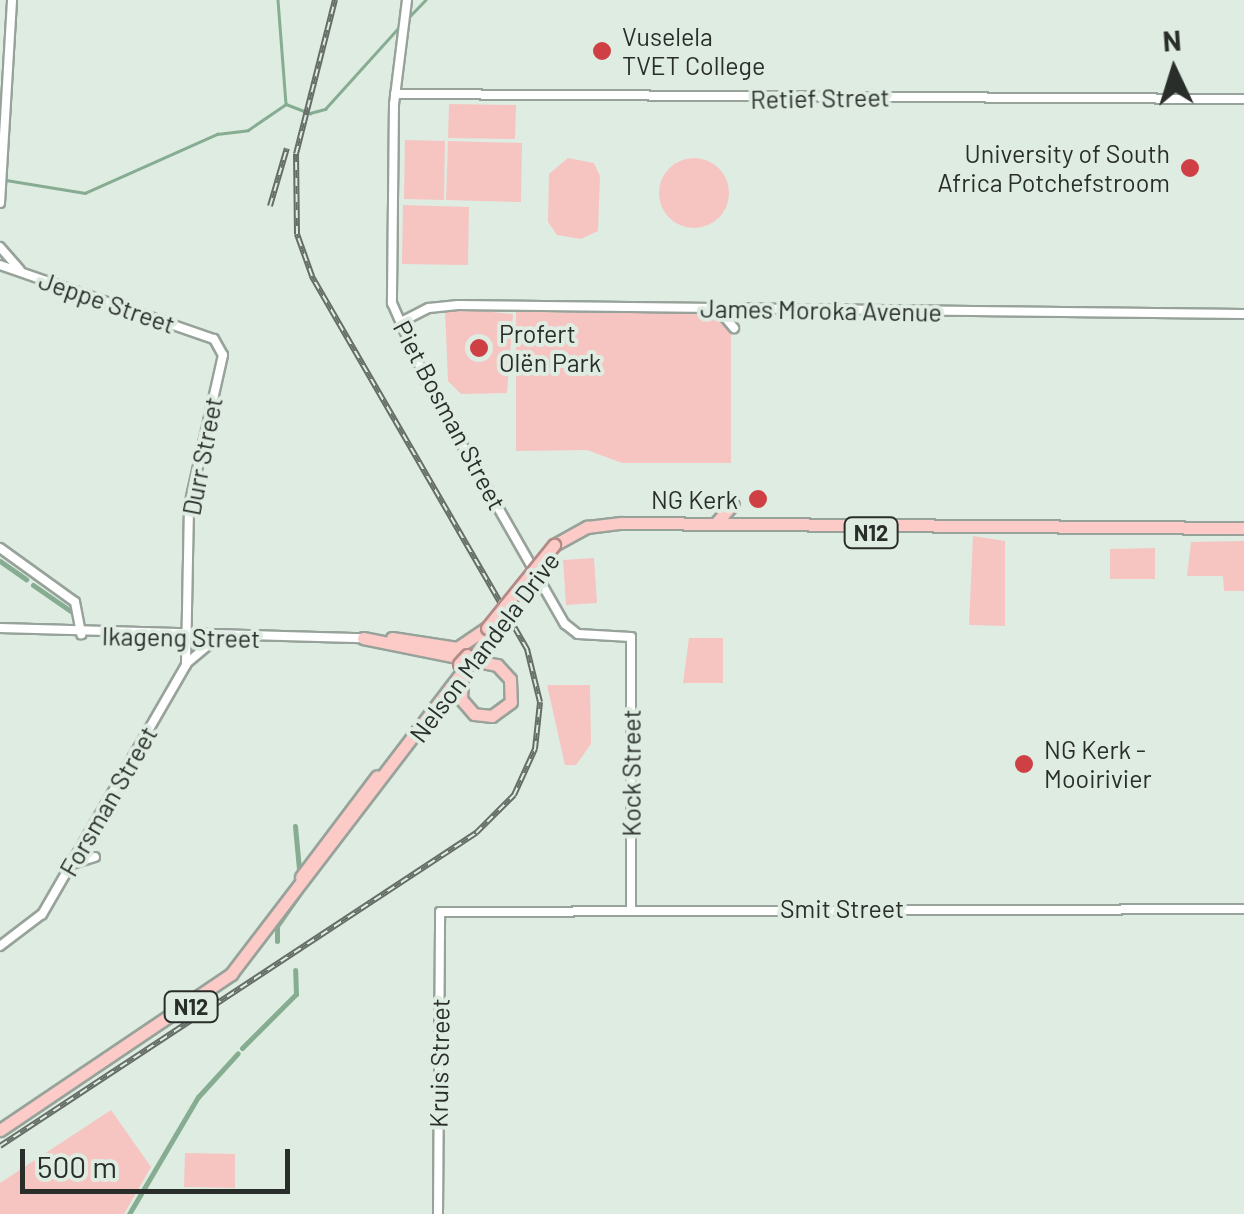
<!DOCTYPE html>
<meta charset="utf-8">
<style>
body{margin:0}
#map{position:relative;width:1244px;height:1214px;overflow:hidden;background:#dfece2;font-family:Barlow,sans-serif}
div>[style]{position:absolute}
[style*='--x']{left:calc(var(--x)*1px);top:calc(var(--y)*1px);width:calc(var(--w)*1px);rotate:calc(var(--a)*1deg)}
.green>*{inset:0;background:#f6c5c1}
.round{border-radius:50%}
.stream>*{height:2.5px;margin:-1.25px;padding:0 1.25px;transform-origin:1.25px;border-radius:1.25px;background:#86ad92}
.canal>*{height:5px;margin:-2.5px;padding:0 2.5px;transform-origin:2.5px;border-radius:2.5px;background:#86ad92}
.roads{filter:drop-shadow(2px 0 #97a39a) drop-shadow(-2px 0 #97a39a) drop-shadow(0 2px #97a39a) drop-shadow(0 -2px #97a39a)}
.tertiary>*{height:8px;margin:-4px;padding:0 4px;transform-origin:4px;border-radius:4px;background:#fff}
.trunk>*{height:11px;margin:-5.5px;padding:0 5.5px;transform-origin:5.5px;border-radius:5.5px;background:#fccac7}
.rail>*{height:6px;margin-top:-3px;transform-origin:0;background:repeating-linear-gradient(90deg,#dfece2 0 8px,#656d67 0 16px);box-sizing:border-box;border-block:2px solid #656d67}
.bridges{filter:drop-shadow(2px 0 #b28b87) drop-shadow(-2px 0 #b28b87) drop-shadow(0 2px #b28b87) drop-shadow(0 -2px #b28b87)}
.trunk-bridge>*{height:11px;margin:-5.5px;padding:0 5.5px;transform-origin:5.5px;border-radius:5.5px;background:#fccac7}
.dots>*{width:28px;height:28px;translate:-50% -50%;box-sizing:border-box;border:5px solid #dfece2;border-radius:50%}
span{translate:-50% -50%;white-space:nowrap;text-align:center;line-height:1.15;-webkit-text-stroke:8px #dfece2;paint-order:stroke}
.shield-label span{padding:2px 8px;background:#dfece2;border:2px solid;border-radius:8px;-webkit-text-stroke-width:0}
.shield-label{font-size:22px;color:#292e2a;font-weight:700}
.poi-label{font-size:25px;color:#292e2a}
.left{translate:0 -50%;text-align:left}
.right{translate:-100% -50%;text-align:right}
.street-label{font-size:25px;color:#292e2a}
.north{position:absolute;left:1124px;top:20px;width:100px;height:100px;-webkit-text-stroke:8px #dfece2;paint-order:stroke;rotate:356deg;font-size:28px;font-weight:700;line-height:40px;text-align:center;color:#292e2a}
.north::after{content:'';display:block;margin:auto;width:35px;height:45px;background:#292e2a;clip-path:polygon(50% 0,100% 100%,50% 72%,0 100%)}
.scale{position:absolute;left:20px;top:1149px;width:270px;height:45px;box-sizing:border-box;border:5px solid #292e2a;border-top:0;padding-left:12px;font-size:30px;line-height:35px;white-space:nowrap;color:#292e2a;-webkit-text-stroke:8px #dfece2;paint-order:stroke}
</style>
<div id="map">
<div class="green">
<div style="clip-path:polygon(449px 104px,516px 105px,515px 139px,448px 138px)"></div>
<div style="clip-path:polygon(405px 140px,445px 141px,444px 200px,404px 199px)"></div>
<div style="clip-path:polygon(448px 141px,522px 143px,521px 202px,446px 200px)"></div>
<div class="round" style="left:659px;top:158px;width:70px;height:70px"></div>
<div style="clip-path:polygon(568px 158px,594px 163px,600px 176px,598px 231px,581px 239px,557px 235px,548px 222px,549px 174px)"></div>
<div style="clip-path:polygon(403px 205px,469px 207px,468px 265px,402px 264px)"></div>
<div style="clip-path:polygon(461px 309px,513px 314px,507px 393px,461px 394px,448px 381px,445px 310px)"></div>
<div style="clip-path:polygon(516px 312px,731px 313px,731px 463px,622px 463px,587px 450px,516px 451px)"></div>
<div style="clip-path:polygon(973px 536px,1005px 541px,1005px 626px,969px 625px)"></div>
<div style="clip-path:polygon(1244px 541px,1244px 591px,1224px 591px,1223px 576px,1187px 576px,1191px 542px)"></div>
<div style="clip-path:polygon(1155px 548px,1155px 579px,1110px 579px,1110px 549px)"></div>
<div style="clip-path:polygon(594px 558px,597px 603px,566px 605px,563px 560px)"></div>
<div style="clip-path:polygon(689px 638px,723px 638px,723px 683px,683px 683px)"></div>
<div style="clip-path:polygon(547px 685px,590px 685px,591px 744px,576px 765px,565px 765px)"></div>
<div style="clip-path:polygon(111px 1110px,151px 1167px,124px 1214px,0 1214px,0 1183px)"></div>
<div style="clip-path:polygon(185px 1153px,235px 1154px,235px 1188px,184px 1187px)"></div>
</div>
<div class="stream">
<div style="--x:278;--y:0;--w:104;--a:85.6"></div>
<div style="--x:286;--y:104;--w:26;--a:21"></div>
<div style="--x:310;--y:113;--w:16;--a:-15"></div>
<div style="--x:325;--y:109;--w:112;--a:-47.9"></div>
<div style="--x:406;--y:20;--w:28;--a:-46"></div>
<div style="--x:6;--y:180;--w:80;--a:9.3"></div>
<div style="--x:85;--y:193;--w:145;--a:-24.1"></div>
<div style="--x:217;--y:134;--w:31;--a:-7"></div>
<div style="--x:248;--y:130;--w:46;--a:-34.4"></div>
</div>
<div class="canal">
<div style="--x:0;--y:561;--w:32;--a:35"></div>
<div style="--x:33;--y:585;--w:47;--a:34.7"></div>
<div style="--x:295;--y:826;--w:43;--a:84.7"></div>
<div style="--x:277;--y:941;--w:15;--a:-90"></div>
<div style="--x:277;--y:926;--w:39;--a:-55"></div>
<div style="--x:242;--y:1048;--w:76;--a:-45"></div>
<div style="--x:296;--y:994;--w:24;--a:-92"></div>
<div style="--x:129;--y:1214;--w:136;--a:-59.5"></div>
<div style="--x:198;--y:1097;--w:59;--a:-47.7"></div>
</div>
<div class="roads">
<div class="tertiary">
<div style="--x:407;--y:0;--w:105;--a:97.1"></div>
<div style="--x:394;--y:104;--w:199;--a:90.6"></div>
<div style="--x:392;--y:303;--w:92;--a:66.2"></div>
<div style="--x:429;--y:387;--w:273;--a:60.2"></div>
<div style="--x:565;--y:624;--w:16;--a:38"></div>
<div style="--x:578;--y:634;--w:53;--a:3.2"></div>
<div style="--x:631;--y:637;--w:273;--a:90"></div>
<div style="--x:395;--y:94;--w:849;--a:0.34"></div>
<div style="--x:0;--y:203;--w:203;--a:-86.6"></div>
<div style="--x:0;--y:247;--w:30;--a:49"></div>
<div style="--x:0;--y:265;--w:226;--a:19.1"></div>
<div style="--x:214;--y:339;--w:18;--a:61"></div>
<div style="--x:223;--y:355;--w:155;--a:102.7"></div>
<div style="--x:189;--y:506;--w:159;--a:91.1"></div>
<div style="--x:186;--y:665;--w:288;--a:120"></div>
<div style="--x:42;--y:914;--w:53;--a:142.7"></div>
<div style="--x:718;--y:309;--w:25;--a:50"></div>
<div style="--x:401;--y:322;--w:31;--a:-27"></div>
<div style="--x:429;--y:308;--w:29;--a:-6"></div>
<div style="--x:458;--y:305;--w:786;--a:0.66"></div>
<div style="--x:0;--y:548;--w:92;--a:35.8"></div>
<div style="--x:75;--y:602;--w:33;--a:79"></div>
<div style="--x:0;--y:628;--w:363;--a:1.6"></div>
<div style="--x:187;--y:663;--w:35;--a:-40"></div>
<div style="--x:72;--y:864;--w:24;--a:-17"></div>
<div style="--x:438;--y:1214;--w:302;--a:-89.6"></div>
<div style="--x:440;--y:912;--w:804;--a:-0.21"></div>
</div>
<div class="trunk">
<div style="--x:716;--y:523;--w:25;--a:-48"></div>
<div style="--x:554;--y:545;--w:38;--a:-29"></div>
<div style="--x:587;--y:527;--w:34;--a:-7"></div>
<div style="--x:621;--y:523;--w:623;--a:0.46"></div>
<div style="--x:363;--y:638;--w:137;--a:11.4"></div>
<div style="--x:497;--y:665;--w:19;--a:47"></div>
<div style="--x:510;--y:679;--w:23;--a:88"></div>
<div style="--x:511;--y:702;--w:24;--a:144"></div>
<div style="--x:492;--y:716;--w:18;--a:-174"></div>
<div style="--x:474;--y:714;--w:20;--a:-131"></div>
<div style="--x:461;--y:699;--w:20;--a:-87"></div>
<div style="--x:392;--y:638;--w:66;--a:8.7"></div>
<div style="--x:457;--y:648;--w:36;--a:-34"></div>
<div style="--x:474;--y:656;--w:28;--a:-55"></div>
<div style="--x:301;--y:877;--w:126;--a:-53"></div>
<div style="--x:0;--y:1130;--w:279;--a:-34"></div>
<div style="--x:231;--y:974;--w:392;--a:-52.6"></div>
</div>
</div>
<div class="rail">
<div style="--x:270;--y:206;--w:60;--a:-73.7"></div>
<div style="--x:0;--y:1146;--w:570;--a:-33.33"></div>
<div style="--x:476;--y:833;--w:54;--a:-45"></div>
<div style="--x:514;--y:795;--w:51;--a:-65.5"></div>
<div style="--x:535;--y:749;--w:47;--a:-83.9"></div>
<div style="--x:540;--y:702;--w:55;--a:-103.8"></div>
<div style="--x:527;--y:649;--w:431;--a:-120"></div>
<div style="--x:312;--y:276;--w:45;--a:-109.7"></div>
<div style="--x:297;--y:234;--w:80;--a:-90.7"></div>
<div style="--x:296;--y:154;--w:159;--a:-75.8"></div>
</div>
<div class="bridges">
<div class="trunk-bridge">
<div style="--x:487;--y:628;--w:107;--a:-51.1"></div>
<div style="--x:459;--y:664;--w:12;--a:-48"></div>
</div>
</div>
<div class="dots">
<div style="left:602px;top:51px;background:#cf4045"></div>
<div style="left:1190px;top:168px;background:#cf4045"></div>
<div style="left:479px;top:348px;background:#cf4045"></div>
<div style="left:758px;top:499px;background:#cf4045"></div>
<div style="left:1024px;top:764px;background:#cf4045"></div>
</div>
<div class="shield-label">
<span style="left:871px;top:533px">N12</span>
<span style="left:191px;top:1007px">N12</span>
</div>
<div class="poi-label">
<span class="left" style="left:622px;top:51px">Vuselela<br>TVET College</span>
<span class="right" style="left:1170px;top:168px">University of South<br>Africa Potchefstroom</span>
<span class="left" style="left:499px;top:348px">Profert<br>Olën Park</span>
<span class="right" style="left:738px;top:499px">NG Kerk</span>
<span class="left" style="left:1044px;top:764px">NG Kerk -<br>Mooirivier</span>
</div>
<div class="street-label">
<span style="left:820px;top:98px;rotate:-1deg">Retief Street</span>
<span style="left:107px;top:302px;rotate:19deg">Jeppe Street</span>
<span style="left:821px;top:310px;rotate:1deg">James Moroka Avenue</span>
<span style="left:450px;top:415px;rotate:62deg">Piet Bosman Street</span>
<span style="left:202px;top:456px;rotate:-79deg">Durr Street</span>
<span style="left:181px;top:637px;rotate:1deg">Ikageng Street</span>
<span style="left:484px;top:647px;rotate:-53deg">Nelson Mandela Drive</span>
<span style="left:631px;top:773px;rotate:-90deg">Kock Street</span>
<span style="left:108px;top:801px;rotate:-60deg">Forsman Street</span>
<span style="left:842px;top:908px">Smit Street</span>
<span style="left:439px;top:1063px;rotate:-89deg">Kruis Street</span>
</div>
<div class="north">N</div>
<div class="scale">500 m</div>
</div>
